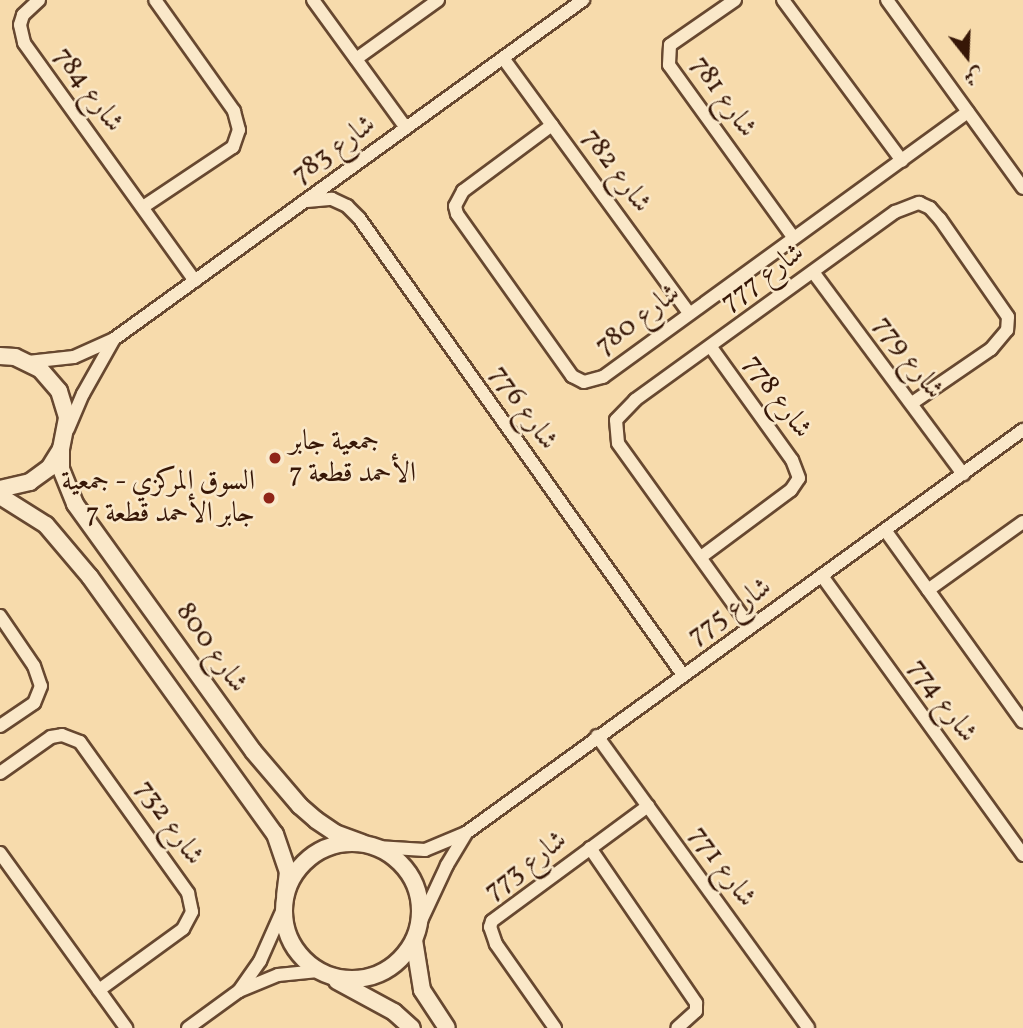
<!DOCTYPE html>
<meta charset="utf-8">
<style>
body{margin:0}
#map{position:relative;width:1023px;height:1028px;overflow:hidden;background:#f7dbac;font-family:Vollkorn,Amiri,serif}
div>[style]{position:absolute}
[style*='--x']{left:calc(var(--x)*1px);top:calc(var(--y)*1px);width:calc(var(--w)*1px);rotate:calc(var(--a)*1deg)}
.roads{filter:drop-shadow(2px 0 #674830) drop-shadow(-2px 0 #674830) drop-shadow(0 2px #674830) drop-shadow(0 -2px #674830)}
.minor>*{height:12px;margin:-6px;padding:0 6px;transform-origin:6px;border-radius:6px;background:#fae8c9}
.tertiary>*{height:16px;margin:-8px;padding:0 8px;transform-origin:8px;border-radius:8px;background:#fae8c9}
.tertiary>.ring{margin:-8px;padding:0;box-sizing:content-box;background:none;border:16px solid #fae8c9;border-radius:50%}
.dots>*{width:19px;height:19px;translate:-50% -50%;box-sizing:border-box;border:4px solid #fae8c9;border-radius:50%}
span{translate:-50% -50%;white-space:nowrap;text-align:center;line-height:1.15;-webkit-text-stroke:5px #fae8c9;paint-order:stroke}
.street-label{font-size:28px;color:#371707}
.poi-label{font-size:28px;color:#371707}
.left{translate:0 -50%;text-align:left}
.right{translate:-100% -50%;text-align:right}
.north{position:absolute;left:932px;top:21px;width:70px;height:70px;-webkit-text-stroke:5px #fae8c9;paint-order:stroke;rotate:162deg;font-size:19px;font-weight:700;line-height:28px;text-align:center;color:#371707}
.north::after{content:'';display:block;margin:auto;width:24px;height:32px;background:#371707;clip-path:polygon(50% 0,100% 100%,50% 72%,0 100%)}
</style>
<div id="map">
<div class="roads">
<div class="minor">
<div style="--x:39;--y:0;--w:22;--a:137"></div>
<div style="--x:23;--y:15;--w:10;--a:107"></div>
<div style="--x:20;--y:25;--w:18;--a:77"></div>
<div style="--x:24;--y:43;--w:293;--a:54.3"></div>
<div style="--x:313;--y:0;--w:158;--a:54"></div>
<div style="--x:735;--y:0;--w:79;--a:145.3"></div>
<div style="--x:670;--y:45;--w:20;--a:93"></div>
<div style="--x:669;--y:65;--w:213;--a:54.2"></div>
<div style="--x:783;--y:0;--w:200;--a:53.5"></div>
<div style="--x:887;--y:0;--w:232;--a:54.1"></div>
<div style="--x:503;--y:58;--w:316;--a:53.9"></div>
<div style="--x:356;--y:59;--w:101;--a:-35.7"></div>
<div style="--x:552;--y:125;--w:111;--a:143.4"></div>
<div style="--x:463;--y:191;--w:17;--a:118"></div>
<div style="--x:455;--y:206;--w:8;--a:76"></div>
<div style="--x:457;--y:214;--w:199;--a:54.6"></div>
<div style="--x:572;--y:376;--w:13;--a:27"></div>
<div style="--x:584;--y:382;--w:20;--a:-15"></div>
<div style="--x:603;--y:377;--w:451;--a:-36"></div>
<div style="--x:307;--y:201;--w:25;--a:-5"></div>
<div style="--x:332;--y:199;--w:17;--a:25"></div>
<div style="--x:347;--y:206;--w:17;--a:45"></div>
<div style="--x:359;--y:218;--w:560;--a:54.66"></div>
<div style="--x:143;--y:207;--w:108;--a:-33.7"></div>
<div style="--x:233;--y:147;--w:18;--a:-71"></div>
<div style="--x:239;--y:130;--w:20;--a:-105"></div>
<div style="--x:234;--y:111;--w:136;--a:-125.4"></div>
<div style="--x:813;--y:272;--w:252;--a:53.4"></div>
<div style="--x:28;--y:362;--w:46;--a:-6.2"></div>
<div style="--x:74;--y:357;--w:44;--a:-24.2"></div>
<div style="--x:114;--y:339;--w:579;--a:-35.86"></div>
<div style="--x:68;--y:429;--w:38;--a:-67"></div>
<div style="--x:83;--y:394;--w:63;--a:-60.6"></div>
<div style="--x:885;--y:530;--w:236;--a:54.3"></div>
<div style="--x:701;--y:557;--w:112;--a:-36.7"></div>
<div style="--x:791;--y:490;--w:14;--a:-56"></div>
<div style="--x:799;--y:478;--w:19;--a:-111"></div>
<div style="--x:792;--y:460;--w:140;--a:-125.7"></div>
<div style="--x:822;--y:576;--w:344;--a:54.2"></div>
<div style="--x:928;--y:590;--w:117;--a:-35.6"></div>
<div style="--x:0;--y:616;--w:60;--a:55.8"></div>
<div style="--x:34;--y:666;--w:21;--a:71"></div>
<div style="--x:41;--y:686;--w:18;--a:112"></div>
<div style="--x:34;--y:703;--w:41;--a:145.9"></div>
<div style="--x:750;--y:627;--w:226;--a:-125.7"></div>
<div style="--x:618;--y:443;--w:23;--a:-95"></div>
<div style="--x:616;--y:420;--w:28;--a:-46"></div>
<div style="--x:635;--y:400;--w:321;--a:-35.9"></div>
<div style="--x:895;--y:212;--w:26;--a:-21"></div>
<div style="--x:919;--y:203;--w:12;--a:24"></div>
<div style="--x:930;--y:208;--w:15;--a:48"></div>
<div style="--x:940;--y:219;--w:119;--a:55.2"></div>
<div style="--x:1008;--y:317;--w:13;--a:94"></div>
<div style="--x:1007;--y:330;--w:25;--a:130"></div>
<div style="--x:991;--y:349;--w:96;--a:145.6"></div>
<div style="--x:597;--y:736;--w:360;--a:54.1"></div>
<div style="--x:0;--y:773;--w:62;--a:-35.2"></div>
<div style="--x:51;--y:737;--w:11;--a:-10"></div>
<div style="--x:62;--y:735;--w:19;--a:21"></div>
<div style="--x:80;--y:742;--w:186;--a:54.4"></div>
<div style="--x:188;--y:893;--w:19;--a:78"></div>
<div style="--x:192;--y:912;--w:19;--a:118"></div>
<div style="--x:183;--y:929;--w:104;--a:144"></div>
<div style="--x:377;--y:847;--w:48;--a:3.6"></div>
<div style="--x:425;--y:850;--w:44;--a:-22.5"></div>
<div style="--x:466;--y:833;--w:688;--a:-35.89"></div>
<div style="--x:590;--y:848;--w:188;--a:55.6"></div>
<div style="--x:696;--y:1003;--w:8;--a:90"></div>
<div style="--x:696;--y:1011;--w:25;--a:138"></div>
<div style="--x:0;--y:853;--w:216;--a:54.2"></div>
<div style="--x:419;--y:925;--w:66;--a:-65"></div>
<div style="--x:447;--y:865;--w:37;--a:-59"></div>
<div style="--x:239;--y:991;--w:37;--a:-55"></div>
<div style="--x:260;--y:961;--w:57;--a:-66.1"></div>
<div style="--x:188;--y:1028;--w:63;--a:-36"></div>
<div style="--x:239;--y:991;--w:42;--a:-22.3"></div>
<div style="--x:278;--y:975;--w:40;--a:-5.7"></div>
<div style="--x:555;--y:1028;--w:103;--a:-125.1"></div>
<div style="--x:496;--y:944;--w:18;--a:-109"></div>
<div style="--x:490;--y:927;--w:6;--a:-72"></div>
<div style="--x:492;--y:921;--w:194;--a:-36.4"></div>
</div>
<div class="tertiary">
<div style="--x:0;--y:356;--w:15;--a:4"></div>
<div style="--x:15;--y:357;--w:28;--a:26"></div>
<div style="--x:40;--y:369;--w:29;--a:49"></div>
<div style="--x:59;--y:391;--w:28;--a:73"></div>
<div style="--x:67;--y:418;--w:32;--a:101"></div>
<div style="--x:61;--y:449;--w:22;--a:122"></div>
<div style="--x:49;--y:468;--w:24;--a:144"></div>
<div style="--x:30;--y:482;--w:31;--a:167"></div>
<div style="--x:61;--y:449;--w:20;--a:90"></div>
<div style="--x:61;--y:469;--w:38;--a:68"></div>
<div style="--x:75;--y:504;--w:304;--a:54.2"></div>
<div style="--x:253;--y:751;--w:72;--a:49.5"></div>
<div style="--x:300;--y:806;--w:21;--a:41"></div>
<div style="--x:316;--y:820;--w:23;--a:34"></div>
<div style="--x:335;--y:833;--w:29;--a:20"></div>
<div style="--x:0;--y:496;--w:54;--a:32.2"></div>
<div style="--x:46;--y:525;--w:68;--a:49.8"></div>
<div style="--x:90;--y:577;--w:317;--a:54.3"></div>
<div style="--x:275;--y:834;--w:40;--a:71.1"></div>
<div style="--x:288;--y:872;--w:23;--a:97"></div>
<div class="ring" style="left:284px;top:843px;width:120px;height:120px"></div>
<div style="--x:414;--y:940;--w:51;--a:80.9"></div>
<div style="--x:422;--y:990;--w:45;--a:56.7"></div>
<div style="--x:337;--y:981;--w:65;--a:28.5"></div>
<div style="--x:394;--y:1012;--w:24;--a:42"></div>
</div>
</div>
<div class="dots">
<div style="left:275px;top:458px;background:#8f2418"></div>
<div style="left:269px;top:498px;background:#8f2418"></div>
</div>
<div class="street-label">
<span style="left:88px;top:90px;rotate:54deg">شارع 784</span>
<span style="left:723px;top:97px;rotate:55deg">شارع 781</span>
<span style="left:334px;top:150px;rotate:-36deg">شارع 783</span>
<span style="left:616px;top:171px;rotate:54deg">شارع 782</span>
<span style="left:763px;top:278px;rotate:-36deg">شارع 777</span>
<span style="left:638px;top:320px;rotate:-37deg">شارع 780</span>
<span style="left:908px;top:358px;rotate:53deg">شارع 779</span>
<span style="left:777px;top:397px;rotate:54deg">شارع 778</span>
<span style="left:523px;top:408px;rotate:55deg">شارع 776</span>
<span style="left:730px;top:612px;rotate:-35deg">شارع 775</span>
<span style="left:211px;top:648px;rotate:55deg">شارع 800</span>
<span style="left:942px;top:701px;rotate:54deg">شارع 774</span>
<span style="left:169px;top:823px;rotate:55deg">شارع 732</span>
<span style="left:526px;top:866px;rotate:-37deg">شارع 773</span>
<span style="left:722px;top:867px;rotate:54deg">شارع 771</span>
</div>
<div class="poi-label">
<span class="left" style="left:289px;top:458px">جمعية جابر<br>الأحمد قطعة 7</span>
<span class="right" style="left:255px;top:498px">السوق المركزي - جمعية<br>جابر الأحمد قطعة 7</span>
</div>
<div class="north">ش</div>
</div>
